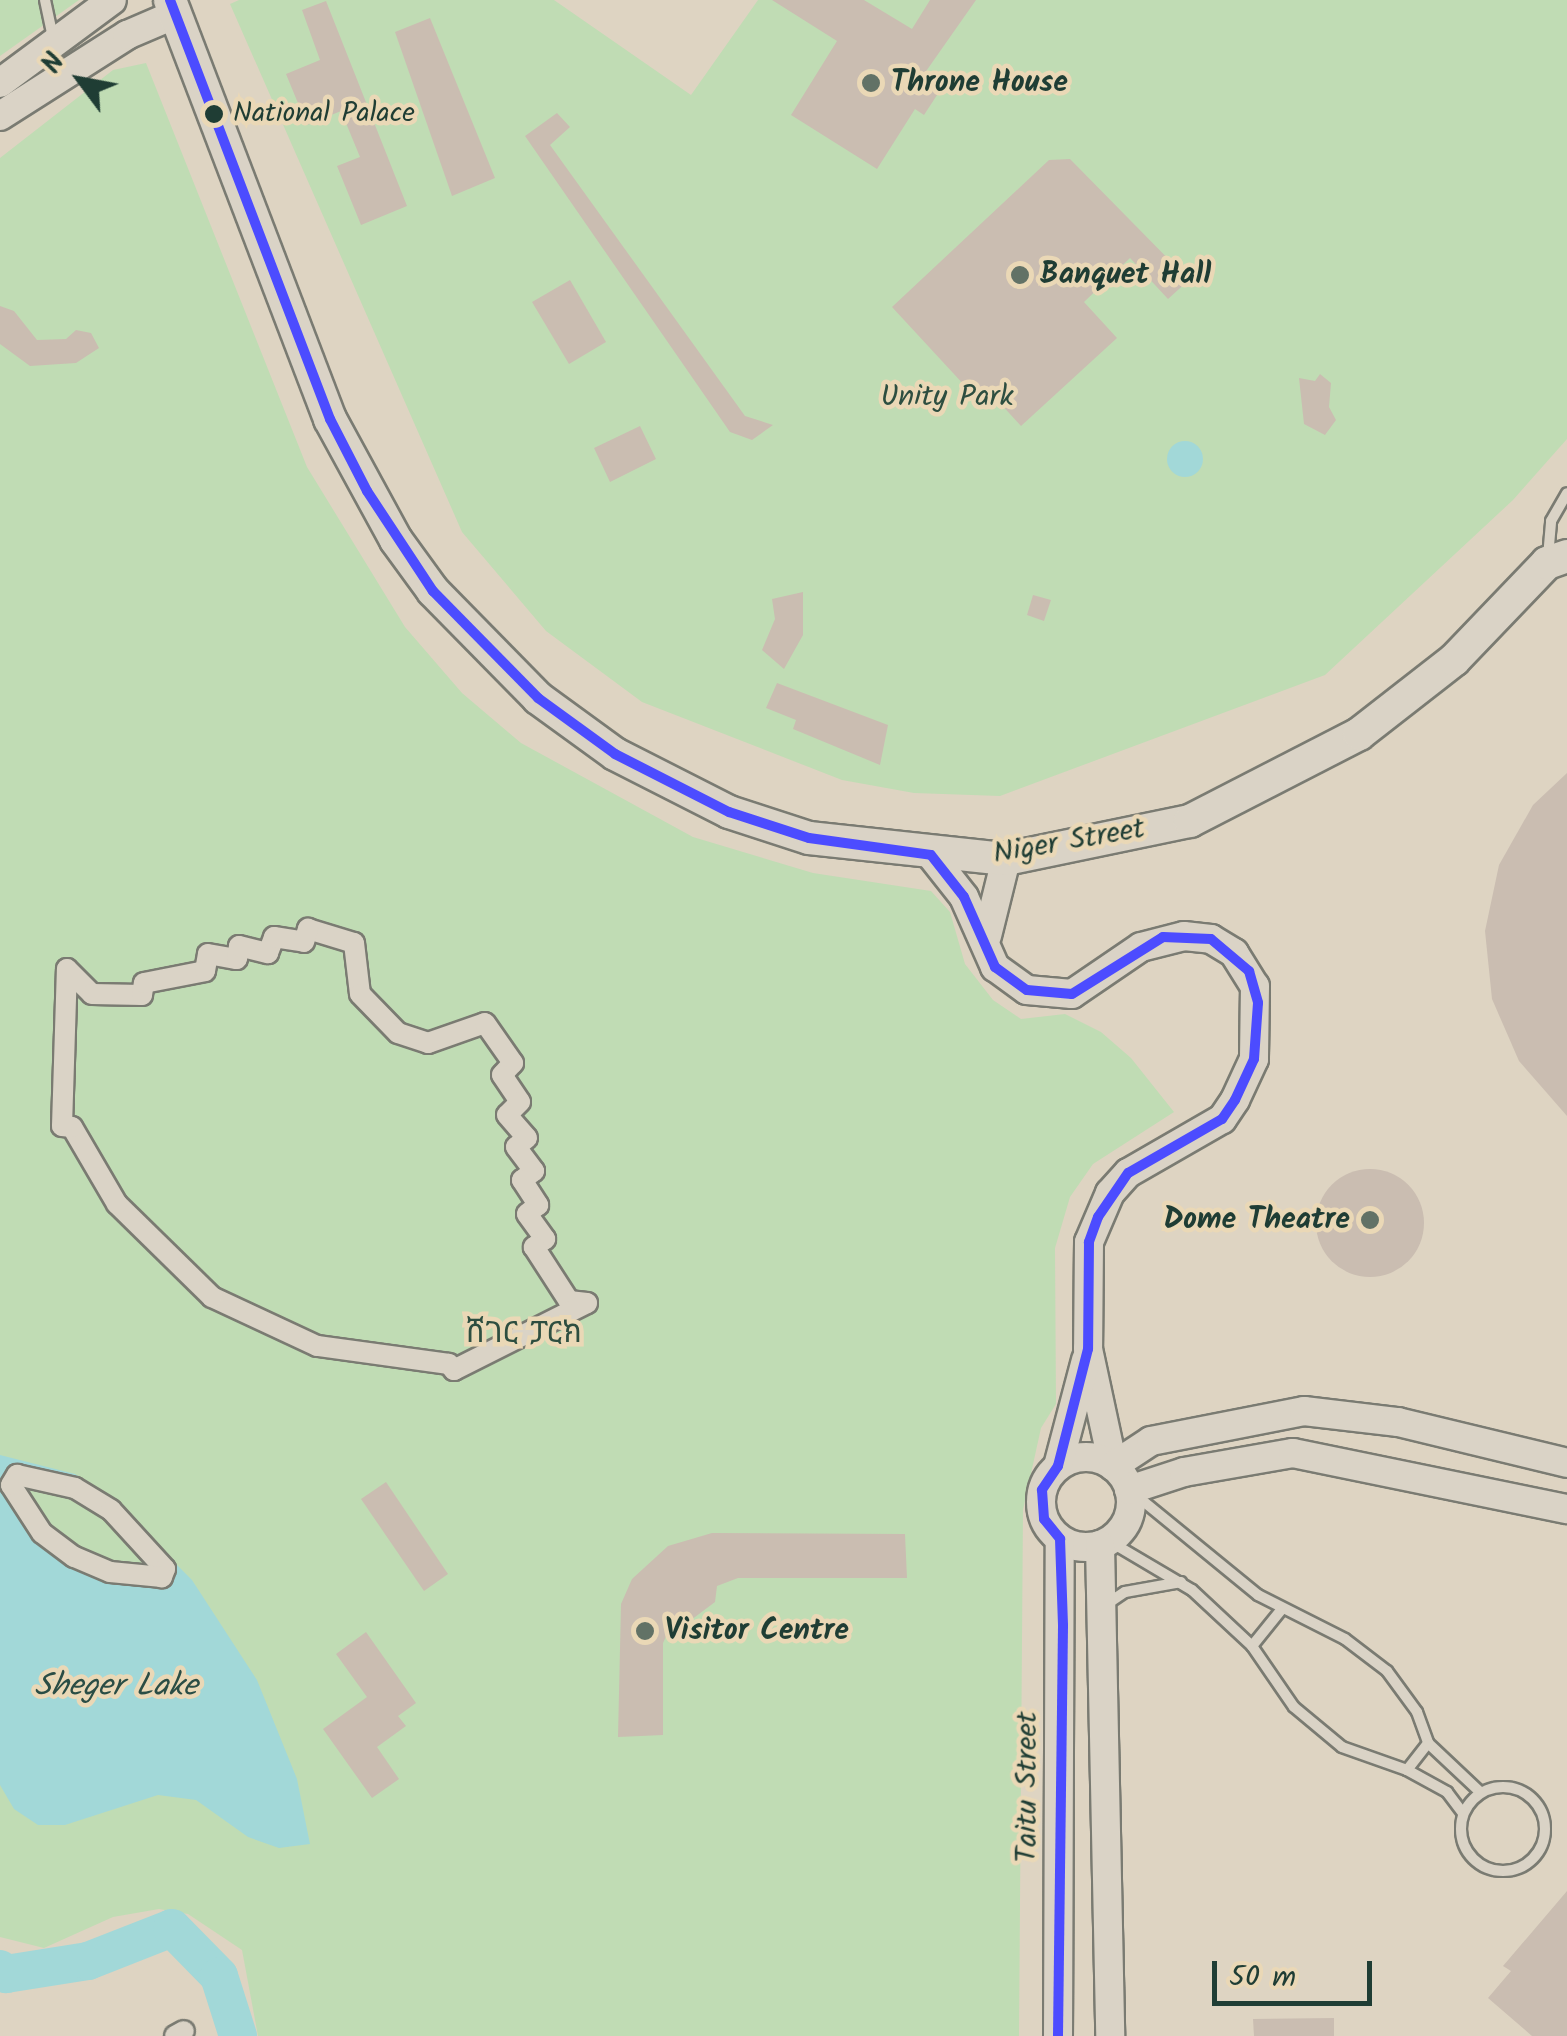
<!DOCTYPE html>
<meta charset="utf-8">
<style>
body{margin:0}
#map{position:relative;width:1567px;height:2036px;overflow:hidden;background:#ded4c2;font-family:Kalam,"Noto Sans Ethiopic",sans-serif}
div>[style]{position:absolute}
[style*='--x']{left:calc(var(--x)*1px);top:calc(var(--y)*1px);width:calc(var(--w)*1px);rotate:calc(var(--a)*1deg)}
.green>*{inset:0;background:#c0dcb4}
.water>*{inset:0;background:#a2d8d8}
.round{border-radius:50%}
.river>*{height:38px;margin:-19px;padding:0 19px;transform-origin:19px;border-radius:19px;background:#a2d8d8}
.building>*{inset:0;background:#cabdb1}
.roads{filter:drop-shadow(2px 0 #7a7b72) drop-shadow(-2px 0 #7a7b72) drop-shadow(0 2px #7a7b72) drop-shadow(0 -2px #7a7b72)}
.lane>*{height:10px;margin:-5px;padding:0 5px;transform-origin:5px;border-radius:5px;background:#dad3c6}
.lane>.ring{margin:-5px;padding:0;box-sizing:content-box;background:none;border:10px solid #dad3c6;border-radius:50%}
.street>*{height:20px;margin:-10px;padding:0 10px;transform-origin:10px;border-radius:10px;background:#dad3c6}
.secondary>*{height:28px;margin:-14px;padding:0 14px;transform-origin:14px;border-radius:14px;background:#dad3c6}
.secondary>.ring{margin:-14px;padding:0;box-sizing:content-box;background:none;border:28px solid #dad3c6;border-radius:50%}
.primary>*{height:32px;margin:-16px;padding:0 16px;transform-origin:16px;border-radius:16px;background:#dad3c6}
.bus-1>*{height:10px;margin:-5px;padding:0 5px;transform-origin:5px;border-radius:5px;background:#4c4cff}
.dots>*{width:28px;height:28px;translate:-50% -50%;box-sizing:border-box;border:5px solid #ead8b6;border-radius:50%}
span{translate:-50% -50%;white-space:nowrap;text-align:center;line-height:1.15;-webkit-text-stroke:9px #ead8b6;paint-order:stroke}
.bus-label{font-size:28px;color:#1f3d34}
.left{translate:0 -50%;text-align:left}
.poi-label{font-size:30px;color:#1f3d34;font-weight:700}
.right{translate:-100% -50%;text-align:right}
.park-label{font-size:30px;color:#2d4e40}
.street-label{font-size:30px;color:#1f3d34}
.water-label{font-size:32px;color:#2a4d45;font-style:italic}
.north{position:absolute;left:30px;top:30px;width:100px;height:100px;-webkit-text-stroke:8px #ead8b6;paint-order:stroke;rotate:302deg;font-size:28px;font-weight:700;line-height:40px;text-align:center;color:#1f3d34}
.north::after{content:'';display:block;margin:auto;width:35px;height:45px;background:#1f3d34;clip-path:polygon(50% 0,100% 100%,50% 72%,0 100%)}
.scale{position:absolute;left:1212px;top:1961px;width:160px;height:45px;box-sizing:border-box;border:5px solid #1f3d34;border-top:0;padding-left:12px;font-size:30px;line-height:35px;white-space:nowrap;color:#1f3d34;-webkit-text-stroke:8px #ead8b6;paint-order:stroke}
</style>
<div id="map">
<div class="green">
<div style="clip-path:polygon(0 0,79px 0,0 56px)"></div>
<div style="clip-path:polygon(239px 0,554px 0,691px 95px,758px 0,1567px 0,1567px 439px,1513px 500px,1325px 675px,1000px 796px,914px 793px,842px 780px,642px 702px,546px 631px,462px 532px,230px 4px)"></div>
<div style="clip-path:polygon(146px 63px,307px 467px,405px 627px,462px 693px,521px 743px,693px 837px,813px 873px,931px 891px,950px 912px,965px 964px,993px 1000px,1021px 1019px,1065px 1014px,1101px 1032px,1131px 1058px,1174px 1112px,1093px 1164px,1070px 1197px,1055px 1248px,1056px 1404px,1041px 1428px,1023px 1510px,1019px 2036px,258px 2036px,242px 1950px,188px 1914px,159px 1909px,113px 1917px,44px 1948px,0 1937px,0 158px,113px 70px)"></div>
</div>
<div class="water">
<div class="round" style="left:1167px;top:441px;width:36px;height:36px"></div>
<div style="clip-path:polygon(evenodd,0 1455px,75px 1474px,103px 1491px,192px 1580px,257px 1680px,297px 1779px,310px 1844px,279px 1848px,248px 1837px,196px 1800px,158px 1795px,65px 1825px,38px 1825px,14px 1809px,0 1785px,0 1455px,11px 1485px,75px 1488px,165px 1569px,110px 1572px,42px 1533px,11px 1485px)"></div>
</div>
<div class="river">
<div style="--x:0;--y:1969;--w:8;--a:40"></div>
<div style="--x:6;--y:1974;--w:83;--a:-9"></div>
<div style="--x:88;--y:1961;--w:90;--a:-21.4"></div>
<div style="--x:172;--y:1928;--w:67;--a:45.6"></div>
<div style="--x:219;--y:1976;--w:63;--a:72.4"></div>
</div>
<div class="building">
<div style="clip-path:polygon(772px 0,864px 0,912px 29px,930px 0,976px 0,922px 77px,941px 89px,924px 115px,915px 109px,877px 169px,791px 115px,837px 41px)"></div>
<div style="clip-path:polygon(326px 1px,407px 206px,361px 225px,337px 166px,360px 157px,341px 111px,307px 125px,286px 74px,320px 60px,302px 10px)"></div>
<div style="clip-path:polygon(430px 18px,495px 178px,452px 196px,395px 32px)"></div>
<div style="clip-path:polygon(557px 113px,570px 127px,550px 145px,745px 416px,773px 425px,752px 440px,730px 432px,525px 136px)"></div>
<div style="clip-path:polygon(1070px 159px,1189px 280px,1168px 299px,1130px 258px,1084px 302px,1117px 338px,1021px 426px,988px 390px,978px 400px,892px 307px,1049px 160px)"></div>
<div style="clip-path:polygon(570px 280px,606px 342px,569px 364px,532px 302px)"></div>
<div style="clip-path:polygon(0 306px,14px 311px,37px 340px,66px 339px,76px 330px,91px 333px,99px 348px,76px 363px,30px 366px,0 344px)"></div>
<div style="clip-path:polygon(1320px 374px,1331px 383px,1329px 407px,1336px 420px,1325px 435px,1304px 424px,1299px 378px,1315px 381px)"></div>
<div style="clip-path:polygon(640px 426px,656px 459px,610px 482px,594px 448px)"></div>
<div style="clip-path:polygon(803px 592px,803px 635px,784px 669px,762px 650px,775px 619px,772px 599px)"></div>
<div style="clip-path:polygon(1033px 595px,1051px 600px,1044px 621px,1027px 615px)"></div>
<div style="clip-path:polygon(777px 683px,888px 725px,880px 765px,793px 729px,796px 720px,766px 708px)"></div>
<div style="clip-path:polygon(1567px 773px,1567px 1116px,1519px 1061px,1492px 999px,1485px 931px,1499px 865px,1533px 805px)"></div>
<div class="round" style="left:1316px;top:1169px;width:108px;height:108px"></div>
<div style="clip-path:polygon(386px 1482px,448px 1574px,424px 1591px,361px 1499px)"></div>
<div style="clip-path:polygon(712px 1533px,905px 1534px,907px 1578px,738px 1578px,717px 1586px,715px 1602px,687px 1623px,672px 1624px,663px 1643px,663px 1735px,618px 1737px,621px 1604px,632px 1579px,668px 1546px)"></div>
<div style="clip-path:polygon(366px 1632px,416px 1703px,398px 1716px,406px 1726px,377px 1747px,399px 1779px,372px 1798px,323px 1729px,367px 1697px,336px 1654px)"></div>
<div style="clip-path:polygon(1567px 1891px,1567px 2036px,1532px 2036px,1488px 1998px,1511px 1971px,1503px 1966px)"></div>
<div style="clip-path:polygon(1334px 2018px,1334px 2036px,1254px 2036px,1253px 2019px)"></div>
</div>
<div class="roads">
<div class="lane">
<div style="--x:45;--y:0;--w:39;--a:78"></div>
<div style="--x:1548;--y:557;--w:36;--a:-85"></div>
<div style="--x:1551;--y:521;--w:32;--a:-60"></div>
<div style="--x:1132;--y:1492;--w:163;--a:39.3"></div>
<div style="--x:1258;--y:1595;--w:97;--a:26.8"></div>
<div style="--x:1345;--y:1639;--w:53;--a:37.3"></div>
<div style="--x:1387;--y:1671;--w:51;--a:53.8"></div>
<div style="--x:1417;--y:1712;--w:33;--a:70"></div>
<div style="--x:1428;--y:1743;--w:71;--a:43.3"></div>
<div style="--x:1109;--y:1541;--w:96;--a:30.6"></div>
<div style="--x:1192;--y:1590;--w:82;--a:43"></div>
<div style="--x:1252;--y:1646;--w:74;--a:55.5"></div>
<div style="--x:1294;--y:1707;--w:62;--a:39.8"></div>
<div style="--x:1342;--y:1747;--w:69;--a:19.5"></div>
<div style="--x:1407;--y:1770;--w:46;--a:28.8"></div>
<div style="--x:1447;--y:1792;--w:26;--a:53"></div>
<div style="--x:1104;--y:1606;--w:25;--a:-34"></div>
<div style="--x:1125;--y:1592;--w:57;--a:-10.1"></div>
<div style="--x:1252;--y:1646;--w:48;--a:-51"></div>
<div style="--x:1407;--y:1770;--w:34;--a:-52"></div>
<div class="ring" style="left:1461px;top:1787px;width:74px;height:74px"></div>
</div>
<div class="street">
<div style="--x:308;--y:929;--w:48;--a:16.9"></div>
<div style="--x:354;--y:943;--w:51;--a:83.3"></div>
<div style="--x:360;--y:994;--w:54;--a:45.7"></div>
<div style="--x:398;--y:1033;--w:32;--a:18"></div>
<div style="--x:428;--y:1043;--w:60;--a:-19.3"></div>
<div style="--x:485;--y:1023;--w:49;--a:55"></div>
<div style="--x:513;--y:1063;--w:16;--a:133"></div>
<div style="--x:502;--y:1075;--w:32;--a:56"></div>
<div style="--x:520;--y:1102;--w:18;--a:135"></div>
<div style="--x:507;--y:1115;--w:30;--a:49"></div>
<div style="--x:527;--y:1138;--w:14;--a:141"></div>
<div style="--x:516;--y:1147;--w:30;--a:53"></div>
<div style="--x:534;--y:1171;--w:15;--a:143"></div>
<div style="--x:522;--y:1180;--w:30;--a:57"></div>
<div style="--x:538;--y:1205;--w:14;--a:141"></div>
<div style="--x:527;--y:1214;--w:31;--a:54"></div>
<div style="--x:545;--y:1239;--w:14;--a:144"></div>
<div style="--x:534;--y:1247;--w:64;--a:57.1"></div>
<div style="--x:569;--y:1301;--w:18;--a:6"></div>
<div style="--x:587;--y:1303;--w:149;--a:153.3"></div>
<div style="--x:454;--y:1370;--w:8;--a:-130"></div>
<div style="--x:449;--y:1364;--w:133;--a:-172.2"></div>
<div style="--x:317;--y:1346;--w:116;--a:-155"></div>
<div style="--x:212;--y:1297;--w:133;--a:-135.6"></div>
<div style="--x:117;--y:1204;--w:89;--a:-120.3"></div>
<div style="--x:72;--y:1127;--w:10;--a:-174"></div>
<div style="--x:62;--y:1126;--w:157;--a:-88.2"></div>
<div style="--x:67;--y:969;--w:35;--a:45"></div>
<div style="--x:92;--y:994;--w:50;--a:1.1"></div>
<div style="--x:142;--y:995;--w:12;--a:-81"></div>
<div style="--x:144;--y:983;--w:62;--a:-11.1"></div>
<div style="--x:205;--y:971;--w:17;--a:-80"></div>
<div style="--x:208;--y:954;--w:29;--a:10"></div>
<div style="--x:237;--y:959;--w:13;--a:-81"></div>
<div style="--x:239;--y:946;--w:30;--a:14"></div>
<div style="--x:268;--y:953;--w:17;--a:-69"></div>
<div style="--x:274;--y:937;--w:30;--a:9"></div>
<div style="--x:304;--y:942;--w:14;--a:-73"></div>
<div style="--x:17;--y:1475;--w:59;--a:12.6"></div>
<div style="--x:75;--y:1488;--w:42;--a:31.4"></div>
<div style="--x:111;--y:1510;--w:80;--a:47.5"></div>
<div style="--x:165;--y:1569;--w:9;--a:111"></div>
<div style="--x:162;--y:1577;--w:52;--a:-174.5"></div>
<div style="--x:110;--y:1572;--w:39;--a:-157"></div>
<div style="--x:74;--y:1557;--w:40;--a:-143"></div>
<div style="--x:42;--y:1533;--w:57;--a:-122.9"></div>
<div style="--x:11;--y:1485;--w:12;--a:-59"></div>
<div style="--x:175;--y:2036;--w:10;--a:-29"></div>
</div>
<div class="secondary">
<div style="--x:0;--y:83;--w:139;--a:-36.5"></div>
<div style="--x:0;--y:116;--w:151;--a:-32.5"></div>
<div style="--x:127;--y:35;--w:53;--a:-23.2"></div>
<div style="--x:931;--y:855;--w:53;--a:51.8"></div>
<div style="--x:964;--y:897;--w:77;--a:66.1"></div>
<div style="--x:995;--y:967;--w:39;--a:36"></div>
<div style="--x:1027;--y:990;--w:45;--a:5.1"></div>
<div style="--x:1072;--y:994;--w:83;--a:-34.3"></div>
<div style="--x:1141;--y:947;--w:44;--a:-14.3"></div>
<div style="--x:1184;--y:936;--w:27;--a:6"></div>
<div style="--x:1211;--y:939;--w:27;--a:31"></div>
<div style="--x:1234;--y:953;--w:39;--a:58"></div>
<div style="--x:1255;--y:986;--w:73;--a:90.8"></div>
<div style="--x:1254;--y:1059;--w:45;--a:114.9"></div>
<div style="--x:1235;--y:1100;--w:23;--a:124"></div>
<div style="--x:1222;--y:1119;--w:108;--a:150.1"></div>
<div style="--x:1128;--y:1173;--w:27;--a:132"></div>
<div style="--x:1110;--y:1193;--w:53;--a:113.2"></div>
<div style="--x:1089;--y:1242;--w:107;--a:90.5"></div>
<div style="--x:1088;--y:1349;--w:120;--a:77.9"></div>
<div style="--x:987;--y:936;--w:79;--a:-76.1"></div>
<div class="ring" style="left:1041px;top:1457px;width:62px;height:62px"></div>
<div style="--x:1058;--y:1466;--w:110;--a:-75.2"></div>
<div style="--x:1113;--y:1466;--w:45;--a:-33.3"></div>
<div style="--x:1151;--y:1441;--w:156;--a:-11.1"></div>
<div style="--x:1304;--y:1411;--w:95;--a:6.7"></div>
<div style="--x:1398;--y:1422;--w:174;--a:13.6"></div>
<div style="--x:1129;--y:1490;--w:58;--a:-18.1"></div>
<div style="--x:1184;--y:1472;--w:111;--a:-9.9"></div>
<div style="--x:1293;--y:1453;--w:280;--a:11.6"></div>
<div style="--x:1100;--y:1545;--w:491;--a:88.8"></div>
<div style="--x:1058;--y:2036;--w:497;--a:-89.8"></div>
</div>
<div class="primary">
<div style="--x:170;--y:0;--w:449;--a:69.1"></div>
<div style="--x:330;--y:419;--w:138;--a:61.4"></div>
<div style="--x:396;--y:540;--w:63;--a:54"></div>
<div style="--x:433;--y:591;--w:150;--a:45.5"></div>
<div style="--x:538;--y:698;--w:95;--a:36"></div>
<div style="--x:615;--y:754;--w:128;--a:27"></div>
<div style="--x:729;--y:812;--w:84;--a:18"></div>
<div style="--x:809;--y:838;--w:198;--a:6.1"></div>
<div style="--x:1006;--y:859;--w:188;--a:-11.7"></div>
<div style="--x:1190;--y:821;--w:190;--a:-27.2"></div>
<div style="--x:1359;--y:734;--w:120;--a:-37.9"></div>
<div style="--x:1454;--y:660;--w:134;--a:-46.2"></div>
<div style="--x:1547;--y:563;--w:21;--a:-19"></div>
</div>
</div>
<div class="bus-1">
<div style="--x:170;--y:0;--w:449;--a:69.1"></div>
<div style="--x:330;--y:419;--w:81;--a:62.8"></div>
<div style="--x:367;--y:491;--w:120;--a:56.6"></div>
<div style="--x:433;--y:591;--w:150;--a:45.5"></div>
<div style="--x:538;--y:698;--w:95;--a:36"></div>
<div style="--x:615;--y:754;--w:128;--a:27"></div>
<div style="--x:729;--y:812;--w:84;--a:18"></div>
<div style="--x:809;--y:838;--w:123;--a:7.9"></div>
<div style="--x:931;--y:855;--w:53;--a:51.8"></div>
<div style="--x:964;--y:897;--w:77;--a:66.1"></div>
<div style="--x:995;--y:967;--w:39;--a:36"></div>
<div style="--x:1027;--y:990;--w:45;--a:5.1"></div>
<div style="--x:1072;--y:994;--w:107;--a:-32.1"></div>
<div style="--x:1163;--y:937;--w:48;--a:2.4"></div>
<div style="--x:1211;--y:939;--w:50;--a:40.1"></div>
<div style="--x:1249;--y:971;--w:33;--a:74"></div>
<div style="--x:1258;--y:1003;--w:56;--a:94.1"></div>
<div style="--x:1254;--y:1059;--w:45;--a:114.9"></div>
<div style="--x:1235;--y:1100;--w:23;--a:124"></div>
<div style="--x:1222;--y:1119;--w:108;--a:150.1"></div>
<div style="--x:1128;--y:1173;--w:53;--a:124.3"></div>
<div style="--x:1098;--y:1217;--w:27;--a:110"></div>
<div style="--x:1089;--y:1242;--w:107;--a:90.5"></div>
<div style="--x:1088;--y:1349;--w:121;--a:104.4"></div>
<div style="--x:1058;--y:1466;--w:29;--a:124"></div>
<div style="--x:1042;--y:1490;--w:29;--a:86"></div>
<div style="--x:1044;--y:1519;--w:26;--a:51"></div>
<div style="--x:1060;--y:1539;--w:87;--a:88"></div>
<div style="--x:1063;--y:1626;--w:410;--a:90.7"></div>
</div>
<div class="dots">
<div style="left:871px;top:83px;background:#627266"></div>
<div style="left:214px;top:114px;background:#1f3d34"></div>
<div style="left:1020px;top:275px;background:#627266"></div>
<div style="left:1370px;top:1220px;background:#627266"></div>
<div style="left:645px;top:1631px;background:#627266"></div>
</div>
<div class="bus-label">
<span class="left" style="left:233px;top:114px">National Palace</span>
</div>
<div class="poi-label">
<span class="left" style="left:891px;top:83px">Throne House</span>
<span class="left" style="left:1040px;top:275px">Banquet Hall</span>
<span class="right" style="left:1350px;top:1220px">Dome Theatre</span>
<span class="left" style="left:665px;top:1631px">Visitor Centre</span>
</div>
<div class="park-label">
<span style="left:947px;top:397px">Unity Park</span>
<span style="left:524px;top:1334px">ሸገር ፓርክ</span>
</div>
<div class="street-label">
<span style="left:1069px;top:842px;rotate:-10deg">Niger Street</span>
<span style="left:1028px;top:1787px;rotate:-90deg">Taitu Street</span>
</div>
<div class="water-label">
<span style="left:116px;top:1687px">Sheger Lake</span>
</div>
<div class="north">N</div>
<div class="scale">50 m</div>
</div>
